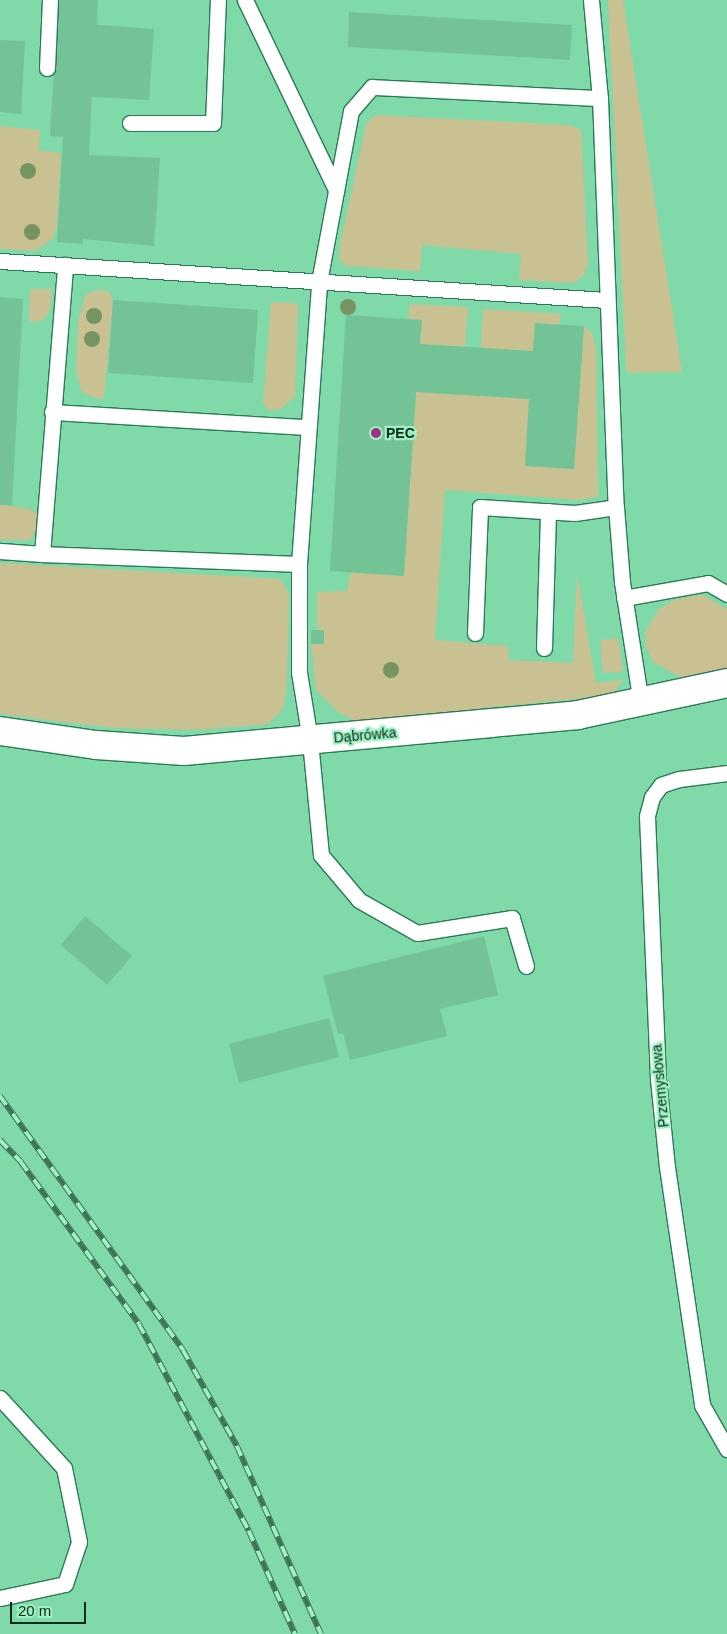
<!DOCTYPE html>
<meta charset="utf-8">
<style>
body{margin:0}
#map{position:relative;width:727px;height:1634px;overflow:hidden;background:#92e3b5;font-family:Helvetica,sans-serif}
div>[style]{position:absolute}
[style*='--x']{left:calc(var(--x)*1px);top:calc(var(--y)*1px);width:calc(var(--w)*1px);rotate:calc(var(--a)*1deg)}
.built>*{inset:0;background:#7fd9a8}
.green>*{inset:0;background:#cac192}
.building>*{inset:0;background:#73c397}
.roads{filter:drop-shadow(1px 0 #287c53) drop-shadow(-1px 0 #287c53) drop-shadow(0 1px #287c53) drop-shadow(0 -1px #287c53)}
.lane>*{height:15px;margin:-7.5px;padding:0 7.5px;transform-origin:7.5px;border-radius:7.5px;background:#fff}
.street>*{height:28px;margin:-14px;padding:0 14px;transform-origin:14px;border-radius:14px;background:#fff}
.rail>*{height:5.5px;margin-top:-2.75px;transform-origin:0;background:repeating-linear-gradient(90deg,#9ff0c2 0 11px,#3e7357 0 22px);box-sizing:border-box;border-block:1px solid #3e7357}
.trees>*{width:16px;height:16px;margin:-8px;border-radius:50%;background:#769461}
.dots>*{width:14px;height:14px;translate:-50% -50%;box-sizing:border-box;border:2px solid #9ff0c2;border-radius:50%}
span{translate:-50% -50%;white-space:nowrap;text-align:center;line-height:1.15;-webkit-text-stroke:4.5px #9ff0c2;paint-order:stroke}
.poi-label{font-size:14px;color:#082b1a;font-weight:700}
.left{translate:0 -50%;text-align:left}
.street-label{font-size:14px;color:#082b1a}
.scale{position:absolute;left:10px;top:1602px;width:76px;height:22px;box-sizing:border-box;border:2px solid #082b1a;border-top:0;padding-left:6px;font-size:15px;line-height:18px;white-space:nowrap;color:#082b1a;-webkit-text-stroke:4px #9ff0c2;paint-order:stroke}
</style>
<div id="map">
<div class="built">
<div style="clip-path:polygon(0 0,727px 0,727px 1634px,0 1634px)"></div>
</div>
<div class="green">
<div style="clip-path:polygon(608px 0,623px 0,682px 372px,628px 373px,626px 367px)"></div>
<div style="clip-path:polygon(375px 115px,570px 125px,581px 130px,588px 264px,583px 276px,573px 283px,519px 280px,521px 254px,422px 245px,420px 271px,346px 266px,339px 259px,340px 245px,366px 124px)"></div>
<div style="clip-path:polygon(0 126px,40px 130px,39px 150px,61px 153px,57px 226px,53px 238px,35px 251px,0 249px)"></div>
<div style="clip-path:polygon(30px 289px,52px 289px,50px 311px,42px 321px,29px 322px)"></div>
<div style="clip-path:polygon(96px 290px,109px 291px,113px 300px,104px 398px,95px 398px,82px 392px,76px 372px,78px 321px,86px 294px)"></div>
<div style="clip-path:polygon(271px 302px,296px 303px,298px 307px,295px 396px,280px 410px,268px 410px,263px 403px)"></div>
<div style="clip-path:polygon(410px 304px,468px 307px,465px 347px,420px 344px,422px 320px,408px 319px)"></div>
<div style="clip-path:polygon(483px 309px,561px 314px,559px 325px,535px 323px,533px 351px,481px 348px)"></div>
<div style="clip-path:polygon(584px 326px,592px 333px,596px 348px,598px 497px,577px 500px,445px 490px,435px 640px,508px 646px,509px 660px,573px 663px,577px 574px,596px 683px,623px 680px,613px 694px,606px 696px,356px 721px,339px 713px,316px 690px,311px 644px,324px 644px,324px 630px,317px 630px,317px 592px,347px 591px,350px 572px,404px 576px,416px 392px,529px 399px,525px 466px,574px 469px)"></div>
<div style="clip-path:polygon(0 505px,30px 509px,37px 514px,38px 527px,30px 540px,0 540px)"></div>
<div style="clip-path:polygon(0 563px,281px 579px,289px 595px,287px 684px,283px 709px,268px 724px,197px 730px,113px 728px,0 714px)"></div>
<div style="clip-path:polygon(703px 595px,727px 609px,727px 669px,682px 678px,653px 662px,646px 647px,645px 632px,659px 609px,676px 599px)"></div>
<div style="clip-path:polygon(618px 638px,623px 671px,603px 673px,600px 640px)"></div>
</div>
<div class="building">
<div style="clip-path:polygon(58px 0,98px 0,97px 25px,154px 29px,149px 100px,92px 97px,89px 155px,160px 158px,154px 246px,83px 239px,83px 244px,57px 242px,63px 137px,50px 136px)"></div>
<div style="clip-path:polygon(349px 12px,572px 25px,570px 60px,348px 47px)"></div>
<div style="clip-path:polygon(0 40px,25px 41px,21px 114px,0 112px)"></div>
<div style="clip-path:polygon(0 297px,23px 299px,12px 505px,0 505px)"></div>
<div style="clip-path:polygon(113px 300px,258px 310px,253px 383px,108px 373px)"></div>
<div style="clip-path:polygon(346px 315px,422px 320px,420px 344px,533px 351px,535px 323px,584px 326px,574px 469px,525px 466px,529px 399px,416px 392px,404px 576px,330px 571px)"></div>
<div style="clip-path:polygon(311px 630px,324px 630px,324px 644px,311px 644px)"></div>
<div style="clip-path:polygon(85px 916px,132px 956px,107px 985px,61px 945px)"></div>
<div style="clip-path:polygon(484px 936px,498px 995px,440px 1009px,447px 1036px,350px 1060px,343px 1033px,338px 1034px,323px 976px)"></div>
<div style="clip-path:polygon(329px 1018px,339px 1057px,239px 1083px,229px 1044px)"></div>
</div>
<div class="roads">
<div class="lane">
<div style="--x:245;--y:0;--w:211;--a:64.4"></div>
<div style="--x:591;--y:0;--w:98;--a:84.8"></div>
<div style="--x:600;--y:98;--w:409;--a:87.8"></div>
<div style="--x:616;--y:507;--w:75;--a:85.4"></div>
<div style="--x:622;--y:582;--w:122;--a:81.1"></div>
<div style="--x:47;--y:68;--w:68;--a:-87.5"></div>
<div style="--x:130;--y:123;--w:83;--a:0"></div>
<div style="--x:213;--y:123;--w:123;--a:-87.7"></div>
<div style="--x:0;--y:261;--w:607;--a:3.68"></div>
<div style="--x:52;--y:412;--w:256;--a:3.4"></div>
<div style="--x:0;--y:551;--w:42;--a:4.1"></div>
<div style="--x:42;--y:554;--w:290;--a:-85.4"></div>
<div style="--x:42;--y:554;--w:257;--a:2.2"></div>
<div style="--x:624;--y:598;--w:85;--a:-10.1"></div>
<div style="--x:708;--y:583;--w:22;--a:30"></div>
<div style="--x:475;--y:633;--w:126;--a:-87.7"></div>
<div style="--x:480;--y:507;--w:95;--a:3.6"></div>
<div style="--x:575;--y:513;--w:41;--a:-8.3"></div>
<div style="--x:544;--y:648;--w:137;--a:-88.3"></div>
<div style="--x:727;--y:773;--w:48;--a:172.9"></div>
<div style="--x:679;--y:779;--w:19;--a:162"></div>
<div style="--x:661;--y:785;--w:15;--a:127"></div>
<div style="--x:652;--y:797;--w:20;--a:105"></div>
<div style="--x:647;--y:816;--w:263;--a:87.6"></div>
<div style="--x:658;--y:1079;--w:88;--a:84.2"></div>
<div style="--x:667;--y:1167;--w:241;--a:81.6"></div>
<div style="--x:702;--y:1405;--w:51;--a:60.4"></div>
<div style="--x:526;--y:966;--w:50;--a:-106.3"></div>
<div style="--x:512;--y:918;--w:96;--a:171"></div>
<div style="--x:417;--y:933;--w:67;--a:-150.4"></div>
<div style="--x:359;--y:900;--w:59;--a:-130.2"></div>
<div style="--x:321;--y:855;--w:116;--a:-95.5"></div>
<div style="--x:310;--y:740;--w:69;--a:-99.2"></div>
<div style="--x:299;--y:672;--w:108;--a:-90"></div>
<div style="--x:299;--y:564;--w:283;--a:-85.9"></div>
<div style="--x:319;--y:282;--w:174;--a:-79.4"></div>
<div style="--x:351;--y:111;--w:32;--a:-49"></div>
<div style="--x:372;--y:87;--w:228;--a:2.8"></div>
<div style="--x:0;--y:1398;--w:95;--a:47.6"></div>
<div style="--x:64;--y:1468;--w:76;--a:78.5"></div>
<div style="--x:79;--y:1542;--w:44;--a:108.4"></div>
<div style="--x:65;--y:1584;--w:66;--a:167.8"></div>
</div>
<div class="street">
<div style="--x:0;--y:731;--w:97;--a:8.3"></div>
<div style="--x:96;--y:745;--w:88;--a:3.9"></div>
<div style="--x:184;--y:751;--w:396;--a:-5.2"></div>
<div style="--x:578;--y:715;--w:152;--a:-12.1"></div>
</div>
</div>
<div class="rail">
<div style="--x:0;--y:1096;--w:313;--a:54.2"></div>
<div style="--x:183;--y:1350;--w:110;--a:60.6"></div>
<div style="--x:237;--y:1446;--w:206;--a:65.9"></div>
<div style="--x:0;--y:1140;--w:30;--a:46"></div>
<div style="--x:21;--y:1162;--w:200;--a:53.9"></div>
<div style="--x:139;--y:1324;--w:234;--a:62"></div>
<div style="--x:249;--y:1531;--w:113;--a:65.9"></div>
</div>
<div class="trees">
<div style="left:28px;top:171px"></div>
<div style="left:32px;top:232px"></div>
<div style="left:348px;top:307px"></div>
<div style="left:94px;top:316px"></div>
<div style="left:92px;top:339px"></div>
<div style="left:391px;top:670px"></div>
</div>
<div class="dots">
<div style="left:376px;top:433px;background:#a32e88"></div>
</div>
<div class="poi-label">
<span class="left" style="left:386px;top:433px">PEC</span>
</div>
<div class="street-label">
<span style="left:365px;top:735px;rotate:-5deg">Dąbrówka</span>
<span style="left:660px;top:1086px;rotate:-95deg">Przemysłowa</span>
</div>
<div class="scale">20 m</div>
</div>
